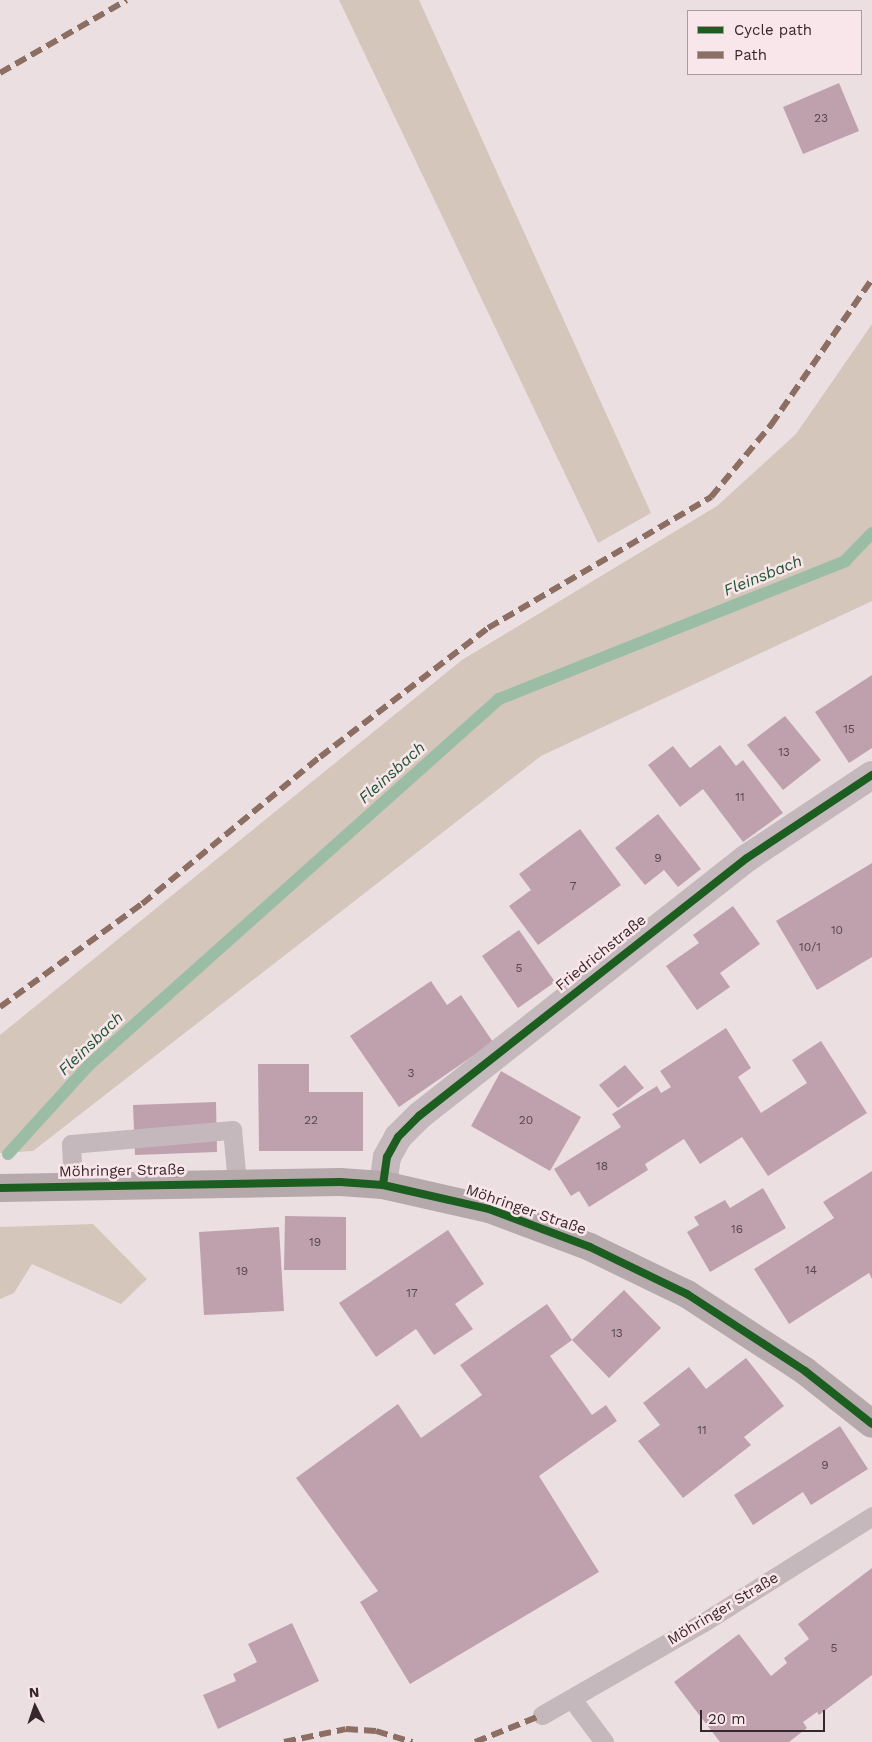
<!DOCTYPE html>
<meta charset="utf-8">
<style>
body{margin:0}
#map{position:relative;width:872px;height:1742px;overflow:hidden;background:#ecdfe2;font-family:"Work Sans",sans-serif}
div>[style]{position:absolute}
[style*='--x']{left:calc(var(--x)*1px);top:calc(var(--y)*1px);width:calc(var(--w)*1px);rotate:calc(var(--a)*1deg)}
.green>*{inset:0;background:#d4c6ba}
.stream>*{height:12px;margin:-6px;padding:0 6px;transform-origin:6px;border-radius:6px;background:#9cbda5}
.building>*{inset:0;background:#bfa1ae}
.lane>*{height:19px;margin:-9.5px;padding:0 9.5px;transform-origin:9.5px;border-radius:9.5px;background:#c5b8bc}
.street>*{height:28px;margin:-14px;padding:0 14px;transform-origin:14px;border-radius:14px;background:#c5b8bc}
.secondary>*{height:28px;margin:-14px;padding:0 14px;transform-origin:14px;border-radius:14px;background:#b6a9ac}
.quiet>*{height:6px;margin-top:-3px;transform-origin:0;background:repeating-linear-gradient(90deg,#8d6e63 0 12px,transparent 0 18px)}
.cycleway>*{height:8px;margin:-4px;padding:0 4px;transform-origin:4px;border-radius:4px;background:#1b5e20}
span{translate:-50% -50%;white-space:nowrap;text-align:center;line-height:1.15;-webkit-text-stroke:5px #f9e6ea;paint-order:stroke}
.number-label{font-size:12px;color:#58464d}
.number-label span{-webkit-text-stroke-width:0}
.street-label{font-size:15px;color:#36272d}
.water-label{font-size:16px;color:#1d5732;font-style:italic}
.legend{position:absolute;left:687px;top:10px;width:175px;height:65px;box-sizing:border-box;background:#f9e6ea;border:1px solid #ab9a9e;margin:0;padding:6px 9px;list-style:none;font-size:15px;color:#36272d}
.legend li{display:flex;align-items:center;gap:10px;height:25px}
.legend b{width:25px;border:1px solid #ab9a9e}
.north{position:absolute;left:10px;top:1682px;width:50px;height:50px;-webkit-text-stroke:4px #f9e6ea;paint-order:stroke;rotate:356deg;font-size:14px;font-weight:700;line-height:20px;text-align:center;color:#36272d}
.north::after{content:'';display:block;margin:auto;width:18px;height:22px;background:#36272d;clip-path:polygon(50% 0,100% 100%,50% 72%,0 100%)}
.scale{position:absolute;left:700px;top:1710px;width:125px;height:22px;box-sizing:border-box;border:2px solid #36272d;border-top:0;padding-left:6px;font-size:15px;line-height:18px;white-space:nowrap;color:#36272d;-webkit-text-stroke:4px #f9e6ea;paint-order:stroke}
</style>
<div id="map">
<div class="green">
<div style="clip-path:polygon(339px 0,419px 0,651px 513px,598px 543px)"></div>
<div style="clip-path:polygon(872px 324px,872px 601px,541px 756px,33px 1151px,0 1153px,0 1035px,462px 660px,717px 506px,796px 434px)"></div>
<div style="clip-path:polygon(93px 1224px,147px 1279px,121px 1304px,32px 1264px,14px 1293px,0 1299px,0 1227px)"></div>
</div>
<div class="stream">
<div style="--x:8;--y:1154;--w:120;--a:-47.7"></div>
<div style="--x:89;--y:1065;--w:550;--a:-41.75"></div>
<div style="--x:499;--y:699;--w:373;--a:-21.7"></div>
<div style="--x:845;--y:561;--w:39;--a:-46"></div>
</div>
<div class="building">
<div style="clip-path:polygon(839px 83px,859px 131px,803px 154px,783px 107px)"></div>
<div style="clip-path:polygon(872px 675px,872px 748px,849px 763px,815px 712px)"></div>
<div style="clip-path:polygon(785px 716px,821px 760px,783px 790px,747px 745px)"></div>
<div style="clip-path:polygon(720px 745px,736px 766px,743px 760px,783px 813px,743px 842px,703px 789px,680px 807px,648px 765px,673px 746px,690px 768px)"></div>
<div style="clip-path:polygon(658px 814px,701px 869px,678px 887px,664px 870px,645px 885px,615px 848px)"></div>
<div style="clip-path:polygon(580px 829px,621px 885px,538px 945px,509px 906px,531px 890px,519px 874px)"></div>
<div style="clip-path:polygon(872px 863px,872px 957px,817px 990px,776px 921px)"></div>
<div style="clip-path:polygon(733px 906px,760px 944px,720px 973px,730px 987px,697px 1010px,666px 966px,699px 943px,693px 935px)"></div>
<div style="clip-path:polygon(519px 930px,555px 982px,518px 1008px,482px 956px)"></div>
<div style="clip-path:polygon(431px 981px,447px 1005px,461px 995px,493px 1042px,399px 1107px,350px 1036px)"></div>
<div style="clip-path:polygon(726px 1028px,751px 1068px,738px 1077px,761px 1113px,807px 1083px,792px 1060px,821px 1041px,867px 1113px,768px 1176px,742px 1137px,700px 1164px,684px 1139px,645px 1164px,648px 1170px,589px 1207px,579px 1191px,571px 1196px,554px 1169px,621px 1127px,612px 1114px,657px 1086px,661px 1093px,671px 1087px,660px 1071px)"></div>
<div style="clip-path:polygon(258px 1064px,309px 1064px,309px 1092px,363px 1092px,363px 1151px,259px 1151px)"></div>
<div style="clip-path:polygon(625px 1065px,644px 1088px,618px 1108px,599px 1085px)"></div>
<div style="clip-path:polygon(501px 1071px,581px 1117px,550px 1171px,471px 1126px)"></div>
<div style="clip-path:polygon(216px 1102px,217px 1152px,135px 1155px,133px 1105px)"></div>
<div style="clip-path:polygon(872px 1171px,872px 1279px,869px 1273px,789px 1324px,754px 1269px,834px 1218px,823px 1202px)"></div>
<div style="clip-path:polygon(763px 1188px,786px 1228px,710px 1272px,687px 1232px,699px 1225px,694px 1217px,725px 1200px,730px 1208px)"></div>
<div style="clip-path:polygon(285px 1216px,346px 1217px,346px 1270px,284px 1270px)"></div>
<div style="clip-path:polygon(279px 1227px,284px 1311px,204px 1315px,199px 1232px)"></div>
<div style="clip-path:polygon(448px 1230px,484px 1284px,455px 1304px,473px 1329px,434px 1355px,416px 1329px,376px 1357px,339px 1303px)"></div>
<div style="clip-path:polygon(624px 1290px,661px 1328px,609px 1378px,572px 1340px)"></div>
<div style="clip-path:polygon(547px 1304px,572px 1340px,550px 1356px,592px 1415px,606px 1405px,617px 1421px,539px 1476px,599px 1572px,410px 1684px,360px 1602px,378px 1591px,296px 1478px,398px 1404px,421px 1438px,482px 1395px,460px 1365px)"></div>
<div style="clip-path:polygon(746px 1358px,784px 1406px,744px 1437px,751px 1445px,683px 1498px,638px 1441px,660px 1425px,643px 1403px,689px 1367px,706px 1389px)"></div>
<div style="clip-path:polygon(840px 1426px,868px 1469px,811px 1505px,803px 1492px,753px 1525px,734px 1495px)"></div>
<div style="clip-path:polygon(872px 1568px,872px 1675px,819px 1715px,817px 1712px,803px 1722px,807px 1728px,789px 1742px,720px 1742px,674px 1682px,739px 1634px,771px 1676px,787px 1663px,784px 1658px,809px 1639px,798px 1624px)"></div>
<div style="clip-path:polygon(292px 1623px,319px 1681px,218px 1729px,203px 1695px,236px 1681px,233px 1674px,257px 1662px,248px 1644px)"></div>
</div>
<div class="lane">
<div style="--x:73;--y:1186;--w:42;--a:-92.7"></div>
<div style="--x:71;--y:1144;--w:162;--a:-5"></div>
<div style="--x:232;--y:1130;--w:52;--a:84.5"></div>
<div style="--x:572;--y:1699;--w:54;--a:53.3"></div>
<div style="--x:542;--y:1715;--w:187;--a:-29.9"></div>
<div style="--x:704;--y:1622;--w:199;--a:-32.2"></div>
</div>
<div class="street">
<div style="--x:383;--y:1185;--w:28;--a:-82"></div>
<div style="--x:387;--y:1157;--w:23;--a:-61"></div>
<div style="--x:398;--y:1137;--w:30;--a:-45"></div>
<div style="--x:419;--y:1116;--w:417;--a:-38.2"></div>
<div style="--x:747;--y:858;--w:150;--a:-33.6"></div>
</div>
<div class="secondary">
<div style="--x:0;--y:1188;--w:340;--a:-1"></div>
<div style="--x:340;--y:1182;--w:43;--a:4"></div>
<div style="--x:383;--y:1185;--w:109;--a:12.8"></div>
<div style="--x:489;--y:1209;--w:108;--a:20.6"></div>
<div style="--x:590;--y:1247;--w:108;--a:25.9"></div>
<div style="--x:687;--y:1294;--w:141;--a:33.1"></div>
<div style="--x:805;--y:1371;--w:85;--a:38.3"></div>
</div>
<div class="quiet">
<div style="--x:0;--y:73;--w:146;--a:-29.9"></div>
<div style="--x:0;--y:1007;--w:175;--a:-36"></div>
<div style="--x:142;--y:904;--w:231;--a:-39.6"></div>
<div style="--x:320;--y:757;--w:212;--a:-37.5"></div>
<div style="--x:488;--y:628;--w:259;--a:-30.4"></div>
<div style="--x:711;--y:497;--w:94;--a:-50.2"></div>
<div style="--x:771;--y:425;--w:178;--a:-55.3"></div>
<div style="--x:284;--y:1742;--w:63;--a:-11.8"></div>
<div style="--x:346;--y:1729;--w:30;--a:4"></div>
<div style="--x:376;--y:1731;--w:38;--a:17"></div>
<div style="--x:475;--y:1742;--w:72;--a:-21.9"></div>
</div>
<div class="cycleway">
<div style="--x:383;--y:1185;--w:28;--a:-82"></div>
<div style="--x:387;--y:1157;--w:23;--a:-61"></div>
<div style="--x:398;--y:1137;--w:30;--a:-45"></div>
<div style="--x:419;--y:1116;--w:417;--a:-38.2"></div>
<div style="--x:747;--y:858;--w:150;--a:-33.6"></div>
<div style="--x:0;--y:1188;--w:340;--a:-1"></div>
<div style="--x:340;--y:1182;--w:43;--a:4"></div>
<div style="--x:383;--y:1185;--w:109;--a:12.8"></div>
<div style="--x:489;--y:1209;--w:108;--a:20.6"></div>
<div style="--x:590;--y:1247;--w:108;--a:25.9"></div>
<div style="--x:687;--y:1294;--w:141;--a:33.1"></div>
<div style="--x:805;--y:1371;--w:85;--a:38.3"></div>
</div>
<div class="number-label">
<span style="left:821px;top:119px">23</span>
<span style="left:849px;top:730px">15</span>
<span style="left:784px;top:753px">13</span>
<span style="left:740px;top:798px">11</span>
<span style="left:658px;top:859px">9</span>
<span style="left:573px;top:887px">7</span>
<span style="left:837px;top:931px">10</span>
<span style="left:810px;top:948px">10/1</span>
<span style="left:519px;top:969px">5</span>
<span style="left:411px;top:1074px">3</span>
<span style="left:311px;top:1121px">22</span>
<span style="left:526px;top:1121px">20</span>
<span style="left:602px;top:1167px">18</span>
<span style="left:737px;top:1230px">16</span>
<span style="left:315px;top:1243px">19</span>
<span style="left:811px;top:1271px">14</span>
<span style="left:242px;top:1272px">19</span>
<span style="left:412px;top:1294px">17</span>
<span style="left:617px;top:1334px">13</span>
<span style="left:702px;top:1431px">11</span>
<span style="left:825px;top:1466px">9</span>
<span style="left:834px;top:1649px">5</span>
</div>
<div class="street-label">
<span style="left:601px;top:953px;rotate:-39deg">Friedrichstraße</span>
<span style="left:122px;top:1171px;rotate:-1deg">Möhringer Straße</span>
<span style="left:526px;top:1210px;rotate:19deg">Möhringer Straße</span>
<span style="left:723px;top:1609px;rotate:-31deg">Möhringer Straße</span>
</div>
<div class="water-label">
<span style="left:763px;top:576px;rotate:-22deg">Fleinsbach</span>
<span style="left:392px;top:773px;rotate:-42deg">Fleinsbach</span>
<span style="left:91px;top:1044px;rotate:-44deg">Fleinsbach</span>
</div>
<ul class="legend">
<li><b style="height:6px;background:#1b5e20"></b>Cycle path</li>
<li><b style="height:6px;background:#8d6e63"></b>Path</li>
</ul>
<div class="north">N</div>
<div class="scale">20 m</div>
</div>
